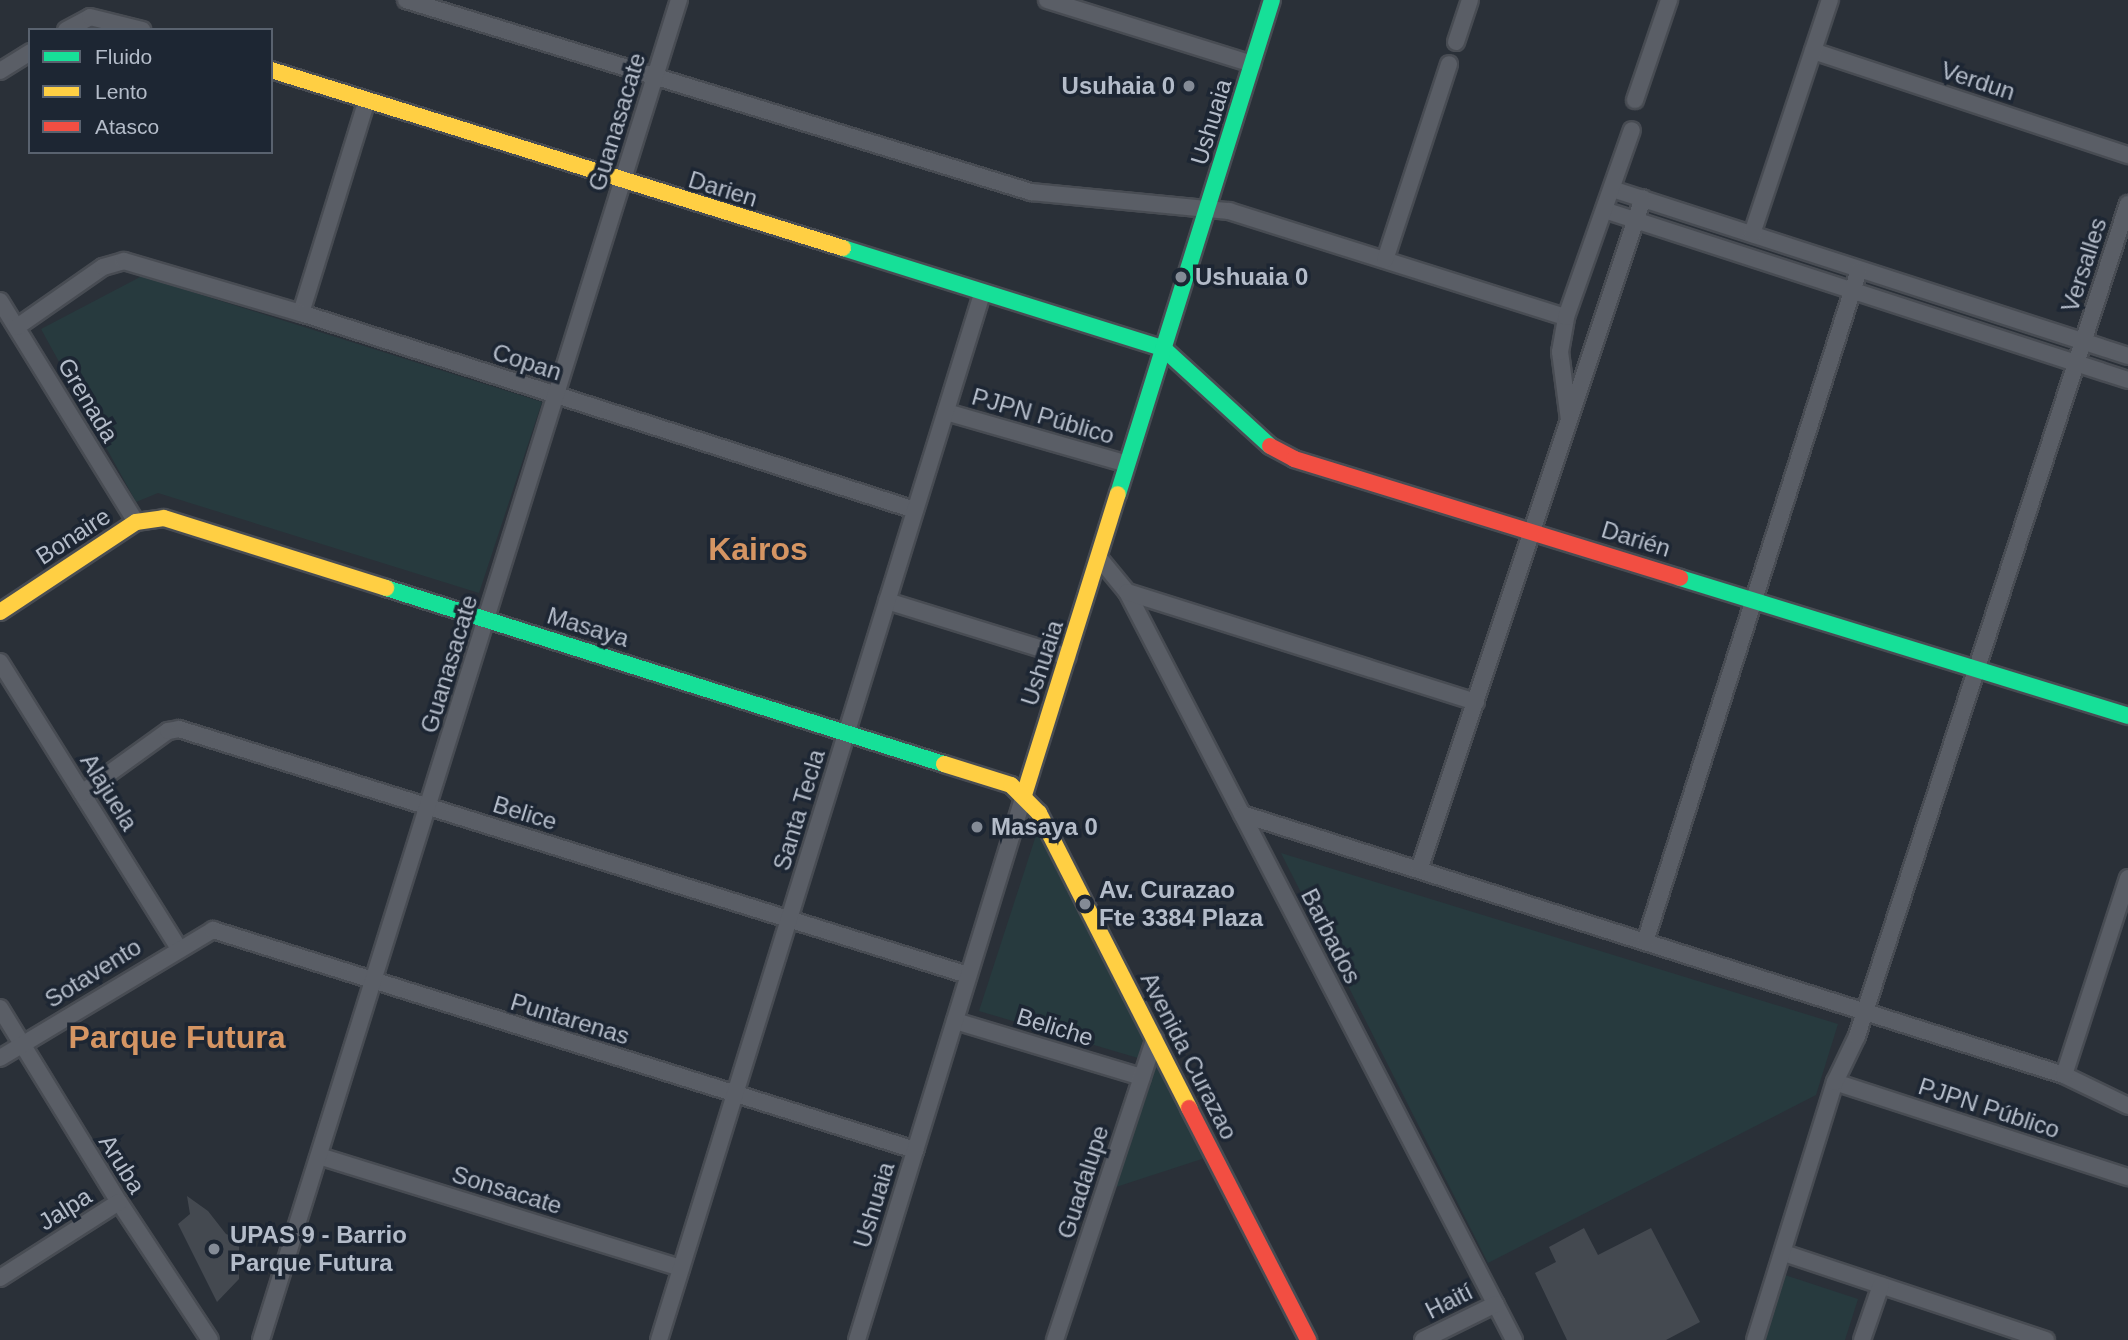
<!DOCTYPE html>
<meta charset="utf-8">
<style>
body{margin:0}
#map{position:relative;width:2128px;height:1340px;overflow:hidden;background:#2a3038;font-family:Arial,sans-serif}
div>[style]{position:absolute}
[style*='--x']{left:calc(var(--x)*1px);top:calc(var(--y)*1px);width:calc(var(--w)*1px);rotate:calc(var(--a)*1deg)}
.green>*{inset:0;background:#273a3e}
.building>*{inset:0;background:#444950}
.roads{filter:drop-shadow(2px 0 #484c53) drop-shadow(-2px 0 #484c53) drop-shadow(0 2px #484c53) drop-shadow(0 -2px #484c53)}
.street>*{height:16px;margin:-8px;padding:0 8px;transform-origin:8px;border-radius:8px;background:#5a5e66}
.fast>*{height:16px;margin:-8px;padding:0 8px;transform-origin:8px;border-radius:8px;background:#16e098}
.slow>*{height:16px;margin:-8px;padding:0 8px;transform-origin:8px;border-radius:8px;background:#ffcf43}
.jam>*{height:16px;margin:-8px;padding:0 8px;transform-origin:8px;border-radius:8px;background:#f24e42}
.dots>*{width:19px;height:19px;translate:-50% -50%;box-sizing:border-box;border:4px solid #1d2633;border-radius:50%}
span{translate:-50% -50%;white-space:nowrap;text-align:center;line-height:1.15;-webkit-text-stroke:7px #1d2633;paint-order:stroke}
.street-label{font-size:24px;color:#b4bcc9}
.poi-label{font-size:24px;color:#b4bcc9;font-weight:700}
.right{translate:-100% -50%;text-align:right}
.left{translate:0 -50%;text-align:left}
.district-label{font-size:32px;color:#d59563;font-weight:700}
.legend{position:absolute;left:28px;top:28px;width:245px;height:126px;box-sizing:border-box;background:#1d2633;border:2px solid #59626f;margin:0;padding:9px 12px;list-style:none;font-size:21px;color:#b4bcc9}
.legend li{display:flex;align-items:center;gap:14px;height:35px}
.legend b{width:35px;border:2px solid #59626f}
</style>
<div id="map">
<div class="green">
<div style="clip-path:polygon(142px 276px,542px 402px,479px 593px,158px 493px,136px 502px,41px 329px)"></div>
<div style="clip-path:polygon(1040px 823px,1143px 1040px,1138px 1058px,979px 1011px)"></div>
<div style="clip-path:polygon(1281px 853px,1838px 1024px,1816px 1095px,1488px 1263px)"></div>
<div style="clip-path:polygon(1154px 1060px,1205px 1158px,1116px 1187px)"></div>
<div style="clip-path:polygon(1785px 1275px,1858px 1299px,1845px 1340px,1764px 1340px)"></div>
</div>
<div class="building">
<div style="clip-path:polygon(187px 1196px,208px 1211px,226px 1234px,239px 1239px,239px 1279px,217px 1302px,178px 1224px,190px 1214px)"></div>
<div style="clip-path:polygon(1584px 1228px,1598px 1255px,1651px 1228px,1700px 1322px,1666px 1340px,1567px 1340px,1535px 1273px,1556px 1262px,1549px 1247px)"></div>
</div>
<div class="roads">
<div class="street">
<div style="--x:406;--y:0;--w:654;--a:17.08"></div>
<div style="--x:1031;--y:192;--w:199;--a:5.5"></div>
<div style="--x:1229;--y:211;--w:353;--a:17.5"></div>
<div style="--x:1047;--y:0;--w:215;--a:17.3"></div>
<div style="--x:66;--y:30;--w:27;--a:-28"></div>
<div style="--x:90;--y:17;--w:54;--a:14"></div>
<div style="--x:1456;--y:42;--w:44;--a:-71.6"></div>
<div style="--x:1813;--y:51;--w:332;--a:18.3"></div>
<div style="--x:0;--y:71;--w:36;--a:-32"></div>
<div style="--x:1635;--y:100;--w:106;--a:-71.2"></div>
<div style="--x:1612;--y:189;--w:542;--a:17.93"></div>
<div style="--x:1604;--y:210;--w:551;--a:17.97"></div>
<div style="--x:1752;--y:234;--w:247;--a:-71.6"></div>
<div style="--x:1385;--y:260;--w:206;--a:-71.9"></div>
<div style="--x:0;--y:301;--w:259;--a:58.4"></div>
<div style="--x:301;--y:313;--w:223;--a:-72.8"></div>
<div style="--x:17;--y:327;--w:105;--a:-34.9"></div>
<div style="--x:103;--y:267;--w:22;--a:-16"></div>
<div style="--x:124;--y:261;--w:184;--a:16.4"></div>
<div style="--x:301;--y:313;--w:645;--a:17.79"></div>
<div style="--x:946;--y:412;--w:188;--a:16"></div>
<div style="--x:1569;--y:420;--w:69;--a:-97.5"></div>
<div style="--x:1560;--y:352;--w:36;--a:-80"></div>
<div style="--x:1566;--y:317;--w:198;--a:-70.6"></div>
<div style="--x:1099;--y:558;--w:44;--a:50.5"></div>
<div style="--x:1127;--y:592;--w:842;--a:62.64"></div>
<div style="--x:1127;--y:592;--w:366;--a:17.5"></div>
<div style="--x:887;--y:601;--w:189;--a:17.2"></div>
<div style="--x:0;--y:662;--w:336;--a:58"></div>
<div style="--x:82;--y:793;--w:106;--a:-35.8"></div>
<div style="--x:168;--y:731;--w:11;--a:-10"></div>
<div style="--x:179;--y:729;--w:826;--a:17.32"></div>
<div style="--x:1242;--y:814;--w:862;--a:17.62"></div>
<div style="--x:2064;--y:1075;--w:71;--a:25.8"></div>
<div style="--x:1419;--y:870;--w:708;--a:-71.57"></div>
<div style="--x:1645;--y:942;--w:705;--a:-72.34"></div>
<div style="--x:0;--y:1008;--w:228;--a:58.5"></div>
<div style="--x:119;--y:1202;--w:165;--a:56.6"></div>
<div style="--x:955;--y:1021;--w:195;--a:16.7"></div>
<div style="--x:0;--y:1058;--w:249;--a:-31"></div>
<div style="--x:213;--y:930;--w:736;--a:17.4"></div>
<div style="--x:2064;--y:1075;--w:207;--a:-72"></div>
<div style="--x:1835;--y:1082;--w:308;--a:18"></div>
<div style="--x:319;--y:1156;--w:379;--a:17.2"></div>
<div style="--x:1784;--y:1253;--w:276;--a:18.4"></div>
<div style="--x:0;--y:1278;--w:141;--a:-32.6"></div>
<div style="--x:261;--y:1340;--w:1404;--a:-72.68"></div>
<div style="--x:659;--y:1340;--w:1095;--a:-72.84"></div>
<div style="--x:857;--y:1340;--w:570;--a:-72.96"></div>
<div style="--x:1055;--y:1340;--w:318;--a:-71.7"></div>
<div style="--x:1423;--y:1340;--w:81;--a:-26.3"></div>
<div style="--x:1755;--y:1340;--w:270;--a:-72.8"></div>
<div style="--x:1835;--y:1082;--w:51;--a:-64.4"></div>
<div style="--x:1857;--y:1036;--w:875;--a:-71.96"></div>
<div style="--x:1862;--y:1340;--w:58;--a:-70.9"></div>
</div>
<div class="fast">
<div style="--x:843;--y:248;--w:335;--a:17.4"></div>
<div style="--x:1163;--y:348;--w:145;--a:42.5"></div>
<div style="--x:1118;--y:494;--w:517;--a:-72.69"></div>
<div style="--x:1680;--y:578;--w:469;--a:17.1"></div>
<div style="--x:386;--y:588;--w:585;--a:17.51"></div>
</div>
<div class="slow">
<div style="--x:271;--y:70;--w:599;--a:17.29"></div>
<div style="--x:0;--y:612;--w:163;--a:-33.5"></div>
<div style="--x:136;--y:522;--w:28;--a:-8"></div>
<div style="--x:164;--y:518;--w:233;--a:17.5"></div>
<div style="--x:944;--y:764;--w:70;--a:17.4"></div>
<div style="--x:1011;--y:785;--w:40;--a:45"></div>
<div style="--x:1039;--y:813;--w:331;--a:63"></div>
<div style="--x:1024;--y:795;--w:315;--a:-72.7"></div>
</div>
<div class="jam">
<div style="--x:1270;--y:446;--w:27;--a:28"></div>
<div style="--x:1294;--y:459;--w:404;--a:17.1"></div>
<div style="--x:1189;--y:1108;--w:261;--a:62.8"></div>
</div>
</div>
<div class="dots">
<div style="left:1189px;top:86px;background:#848b96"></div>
<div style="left:1181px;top:277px;background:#848b96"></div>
<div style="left:977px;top:827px;background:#848b96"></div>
<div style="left:1085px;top:904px;background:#848b96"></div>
<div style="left:214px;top:1249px;background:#848b96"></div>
</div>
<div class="street-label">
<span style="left:1978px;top:81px;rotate:18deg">Verdun</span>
<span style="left:617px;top:122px;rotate:-73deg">Guanasacate</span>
<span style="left:1211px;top:122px;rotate:-73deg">Ushuaia</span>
<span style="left:723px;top:189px;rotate:17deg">Darien</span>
<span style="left:2084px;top:265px;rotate:-72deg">Versalles</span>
<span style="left:527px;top:362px;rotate:18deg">Copan</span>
<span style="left:88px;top:400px;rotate:59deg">Grenada</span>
<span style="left:1043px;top:416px;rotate:16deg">PJPN Público</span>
<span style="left:73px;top:536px;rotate:-33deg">Bonaire</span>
<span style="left:1636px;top:539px;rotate:17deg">Darién</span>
<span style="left:588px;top:627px;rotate:17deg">Masaya</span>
<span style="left:1042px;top:663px;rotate:-72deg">Ushuaia</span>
<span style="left:449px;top:664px;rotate:-73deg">Guanasacate</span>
<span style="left:109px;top:792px;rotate:58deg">Alajuela</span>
<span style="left:799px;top:810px;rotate:-73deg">Santa Tecla</span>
<span style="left:525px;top:813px;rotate:17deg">Belice</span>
<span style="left:1331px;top:936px;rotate:63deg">Barbados</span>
<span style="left:93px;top:973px;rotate:-32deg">Sotavento</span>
<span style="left:570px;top:1019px;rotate:17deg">Puntarenas</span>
<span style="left:1055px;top:1027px;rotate:17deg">Beliche</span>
<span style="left:1189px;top:1056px;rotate:63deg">Avenida Curazao</span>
<span style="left:1989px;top:1108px;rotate:18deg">PJPN Público</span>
<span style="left:122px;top:1164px;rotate:58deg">Aruba</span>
<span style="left:1083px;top:1182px;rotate:-72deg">Guadalupe</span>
<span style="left:507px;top:1190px;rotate:17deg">Sonsacate</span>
<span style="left:874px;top:1205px;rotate:-73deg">Ushuaia</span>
<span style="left:65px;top:1209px;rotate:-32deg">Jalpa</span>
<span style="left:1449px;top:1301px;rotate:-27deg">Haití</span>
</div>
<div class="poi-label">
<span class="right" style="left:1175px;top:86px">Usuhaia 0</span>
<span class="left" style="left:1195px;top:277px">Ushuaia 0</span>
<span class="left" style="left:991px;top:827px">Masaya 0</span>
<span class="left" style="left:1099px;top:904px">Av. Curazao<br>Fte 3384 Plaza</span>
<span class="left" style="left:230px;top:1249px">UPAS 9 - Barrio<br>Parque Futura</span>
</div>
<div class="district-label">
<span style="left:758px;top:549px">Kairos</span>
<span style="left:177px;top:1037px">Parque Futura</span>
</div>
<ul class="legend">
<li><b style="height:9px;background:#16e098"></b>Fluido</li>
<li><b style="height:9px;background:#ffcf43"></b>Lento</li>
<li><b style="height:9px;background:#f24e42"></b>Atasco</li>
</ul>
</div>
